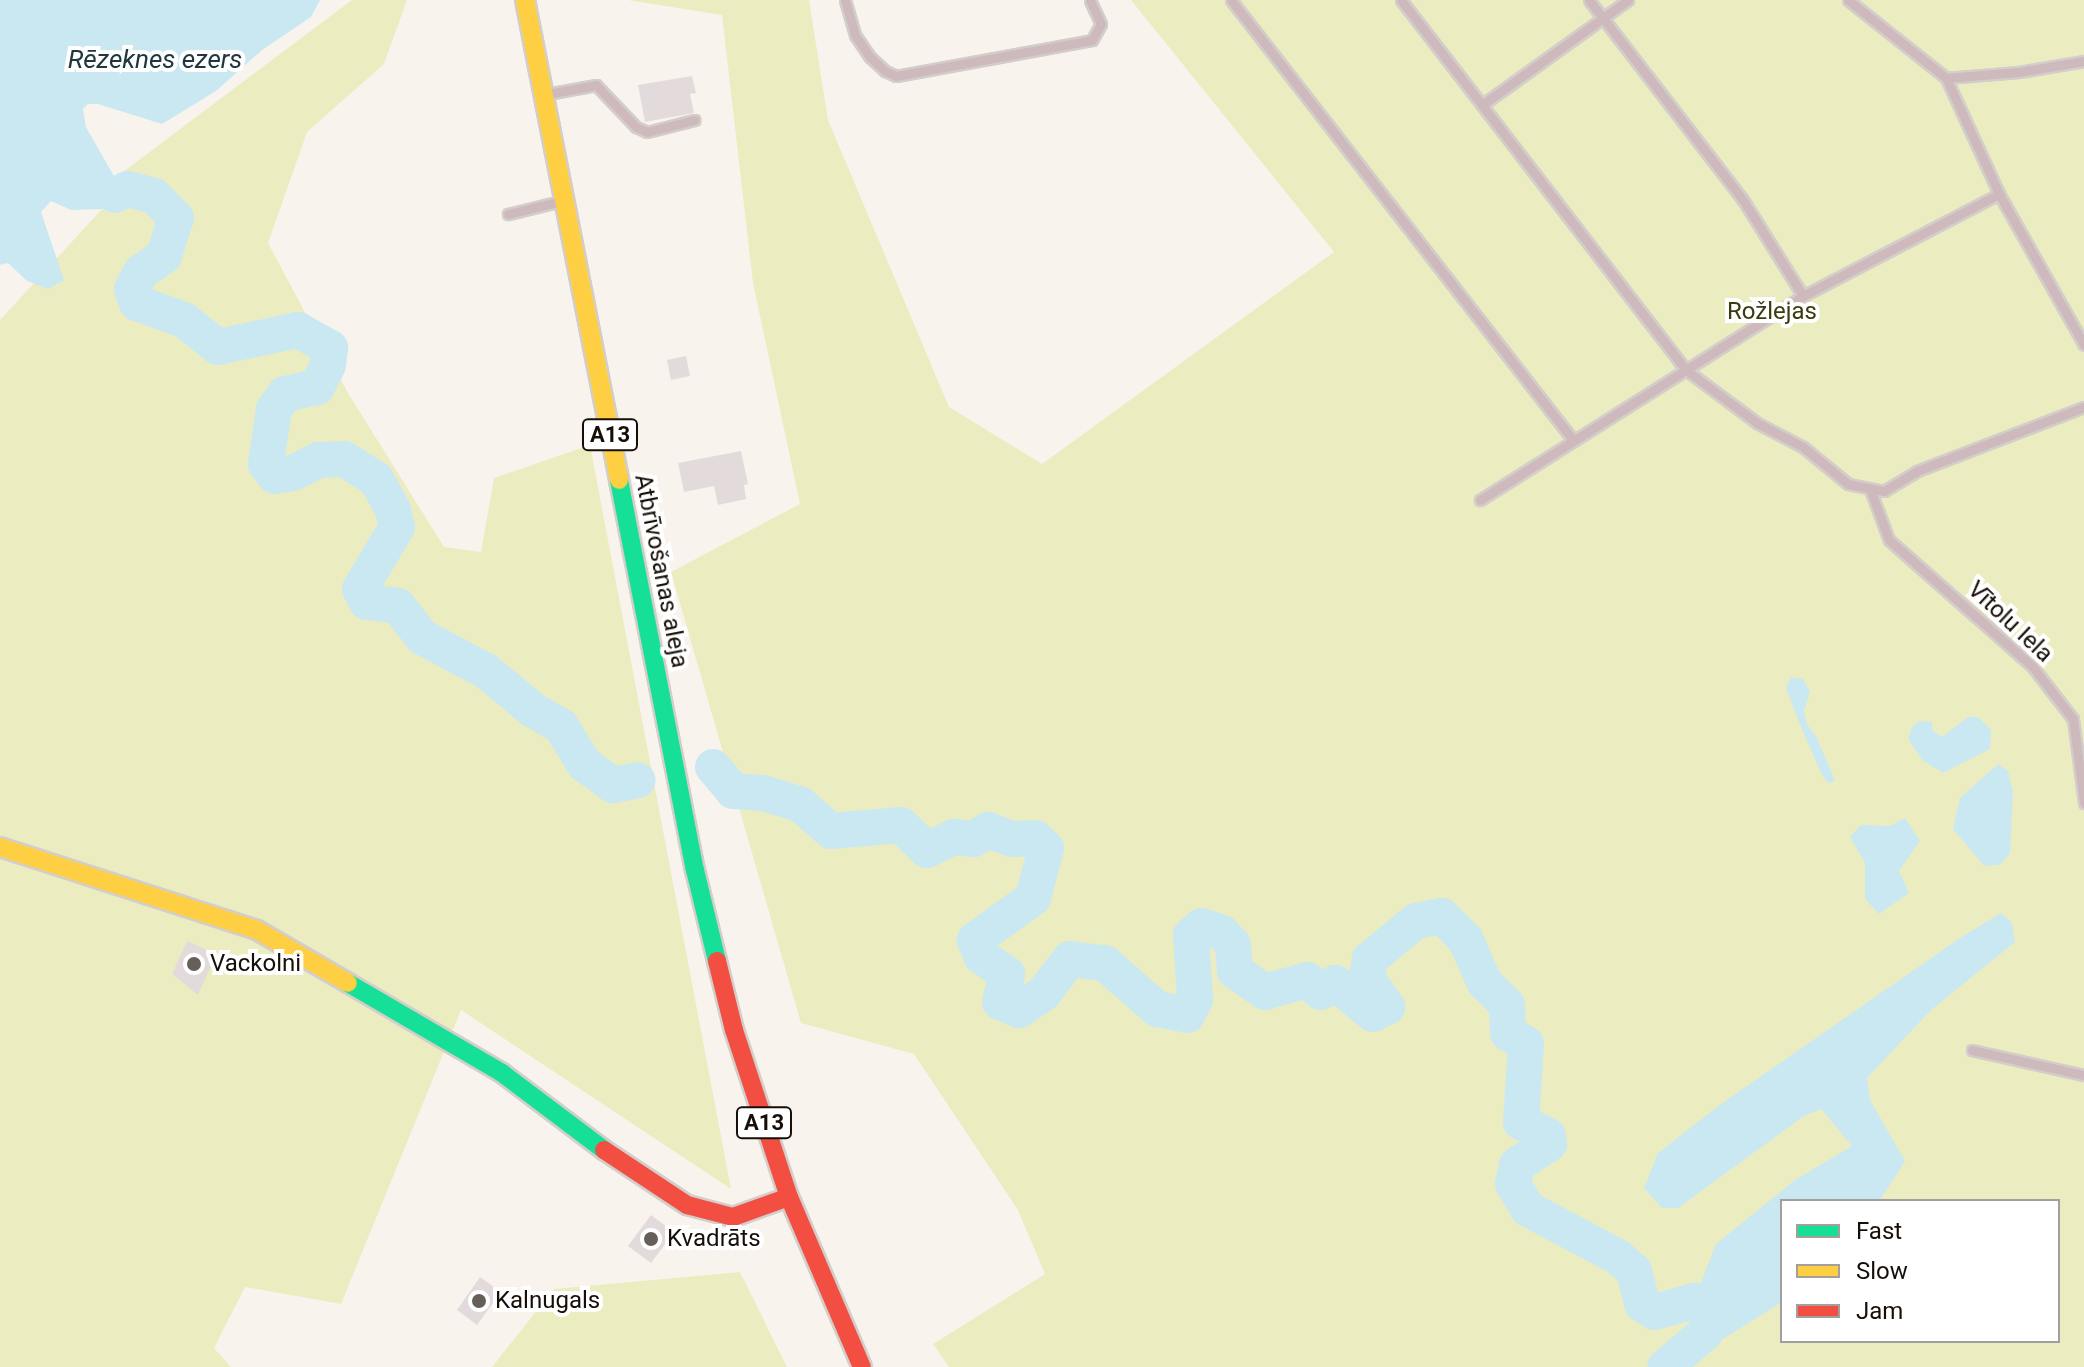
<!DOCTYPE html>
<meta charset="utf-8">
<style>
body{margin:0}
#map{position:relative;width:2084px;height:1367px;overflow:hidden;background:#f9f3ee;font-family:Roboto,sans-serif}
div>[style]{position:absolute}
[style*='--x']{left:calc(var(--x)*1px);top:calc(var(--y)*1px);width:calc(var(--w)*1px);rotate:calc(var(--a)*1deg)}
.green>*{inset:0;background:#ececc1}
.water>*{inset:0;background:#cae8f2}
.river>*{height:36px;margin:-18px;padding:0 18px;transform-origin:18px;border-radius:18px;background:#cae8f2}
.building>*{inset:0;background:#e3dadc}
.roads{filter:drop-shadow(2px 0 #d4ceca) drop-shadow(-2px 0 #d4ceca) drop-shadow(0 2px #d4ceca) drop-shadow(0 -2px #d4ceca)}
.lane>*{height:9px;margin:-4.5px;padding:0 4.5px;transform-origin:4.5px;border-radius:4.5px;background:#ceb9bd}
.fast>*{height:18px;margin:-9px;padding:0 9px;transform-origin:9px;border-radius:9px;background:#16e098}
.slow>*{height:18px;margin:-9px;padding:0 9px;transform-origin:9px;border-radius:9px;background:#ffcf43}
.jam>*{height:18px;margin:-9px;padding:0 9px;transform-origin:9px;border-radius:9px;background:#f24e42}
.dots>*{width:22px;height:22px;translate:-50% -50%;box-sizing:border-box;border:4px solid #fff;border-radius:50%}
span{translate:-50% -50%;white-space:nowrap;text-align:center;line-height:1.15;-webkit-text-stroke:8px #fff;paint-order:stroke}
.shield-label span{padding:2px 6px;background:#fff;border:2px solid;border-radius:6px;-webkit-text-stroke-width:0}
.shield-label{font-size:22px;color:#170e07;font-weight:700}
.park-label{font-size:24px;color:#3a3b0f}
.street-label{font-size:24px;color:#170e07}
.poi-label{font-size:24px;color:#170e07}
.left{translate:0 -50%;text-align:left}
.water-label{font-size:26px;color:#20373f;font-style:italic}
.legend{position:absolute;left:1780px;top:1199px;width:280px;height:144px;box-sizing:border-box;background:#fff;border:2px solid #a29f9c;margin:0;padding:10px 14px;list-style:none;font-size:24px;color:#170e07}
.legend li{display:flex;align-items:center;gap:16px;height:40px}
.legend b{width:40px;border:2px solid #a29f9c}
</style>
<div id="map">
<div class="green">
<div style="clip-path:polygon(352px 0,407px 0,384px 64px,307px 132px,268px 243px,348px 393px,444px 547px,481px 552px,494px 478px,590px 445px,731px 1189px,461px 1010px,341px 1304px,245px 1287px,214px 1348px,231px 1367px,0 1367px,0 320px,115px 195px,115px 178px)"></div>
<div style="clip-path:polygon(evenodd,628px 0,809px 0,828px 120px,949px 407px,1042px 464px,1334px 252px,1131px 0,2084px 0,2084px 1367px,949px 1367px,933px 1344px,1045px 1274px,1018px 1210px,914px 1054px,801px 1023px,671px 572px,800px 504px,753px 283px,722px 15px,628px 0,1782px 1201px,2058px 1201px,2058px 1341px,1782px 1341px,1782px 1201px)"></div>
<div style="clip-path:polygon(740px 1272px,787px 1367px,492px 1367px,554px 1289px)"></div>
</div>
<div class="water">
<div style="clip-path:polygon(0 0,320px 0,311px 17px,262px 50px,216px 91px,162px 124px,98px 104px,88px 104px,83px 109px,86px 127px,115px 178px,115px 195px,102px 209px,71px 210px,51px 201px,41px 212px,64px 280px,48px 289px,27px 281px,8px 263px,0 265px)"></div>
<div style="clip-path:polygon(1791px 677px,1803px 679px,1810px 692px,1804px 711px,1807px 724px,1817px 738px,1835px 781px,1828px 783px,1821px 773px,1801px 727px,1786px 688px)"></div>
<div style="clip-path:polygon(1968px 717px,1978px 717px,1991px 730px,1990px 749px,1943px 773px,1922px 760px,1908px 739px,1912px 727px,1919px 721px,1932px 722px,1932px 730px,1942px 737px)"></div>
<div style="clip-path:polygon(1998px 764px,2008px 771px,2013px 792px,2010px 853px,2000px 865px,1984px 866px,1953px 829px,1960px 798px)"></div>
<div style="clip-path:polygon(1905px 818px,1920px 841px,1899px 871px,1909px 893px,1879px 914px,1865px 899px,1865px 863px,1850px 837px,1861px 825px,1890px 826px)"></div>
<div style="clip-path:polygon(2001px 913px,2012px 923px,2015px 942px,1931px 1010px,1867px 1078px,1870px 1100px,1905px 1161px,1884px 1194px,1879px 1201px,1782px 1201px,1782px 1302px,1723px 1339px,1705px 1333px,1711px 1317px,1694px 1301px,1716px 1244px,1795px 1180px,1852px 1146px,1821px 1109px,1804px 1116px,1678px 1208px,1662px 1208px,1644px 1188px,1658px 1153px,1721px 1104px,1963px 936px)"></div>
</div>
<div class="river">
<div style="--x:115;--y:195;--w:14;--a:-25"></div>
<div style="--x:128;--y:189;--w:27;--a:15"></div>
<div style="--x:154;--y:196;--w:31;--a:45"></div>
<div style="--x:176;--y:218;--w:40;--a:108"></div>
<div style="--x:164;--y:256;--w:28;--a:145"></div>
<div style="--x:141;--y:272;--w:19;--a:118"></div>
<div style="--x:132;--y:289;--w:15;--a:70"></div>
<div style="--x:137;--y:303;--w:50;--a:19.9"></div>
<div style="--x:184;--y:320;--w:43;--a:38.5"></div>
<div style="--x:218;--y:347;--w:82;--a:-12"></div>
<div style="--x:298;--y:330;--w:37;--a:29"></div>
<div style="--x:330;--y:348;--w:17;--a:97"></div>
<div style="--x:328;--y:365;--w:25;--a:117"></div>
<div style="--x:317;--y:387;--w:33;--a:168"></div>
<div style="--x:285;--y:394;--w:19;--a:126"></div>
<div style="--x:274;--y:409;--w:56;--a:98.3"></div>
<div style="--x:266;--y:464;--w:15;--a:53"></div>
<div style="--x:275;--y:476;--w:18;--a:-9"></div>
<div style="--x:293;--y:473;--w:28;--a:-27"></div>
<div style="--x:318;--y:460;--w:26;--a:-2"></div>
<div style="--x:344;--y:459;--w:38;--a:32"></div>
<div style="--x:376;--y:479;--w:35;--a:61"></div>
<div style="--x:393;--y:510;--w:17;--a:77"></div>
<div style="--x:397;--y:527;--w:72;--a:120.8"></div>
<div style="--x:360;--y:589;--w:15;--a:62"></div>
<div style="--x:367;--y:602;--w:31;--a:7"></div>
<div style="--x:398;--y:606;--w:39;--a:52"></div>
<div style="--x:422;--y:637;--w:72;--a:28"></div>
<div style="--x:486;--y:671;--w:61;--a:39.7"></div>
<div style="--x:533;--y:710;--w:32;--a:30"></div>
<div style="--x:561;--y:726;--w:44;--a:58.8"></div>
<div style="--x:584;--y:764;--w:36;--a:36"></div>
<div style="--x:613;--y:785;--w:25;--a:-11"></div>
<div style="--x:713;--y:767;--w:31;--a:50"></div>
<div style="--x:733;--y:791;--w:30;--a:4"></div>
<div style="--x:763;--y:793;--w:39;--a:17"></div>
<div style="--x:800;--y:804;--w:41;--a:41.1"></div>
<div style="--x:831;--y:831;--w:70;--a:-4.9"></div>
<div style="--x:901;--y:825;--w:36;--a:44"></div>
<div style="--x:927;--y:850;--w:30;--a:-26"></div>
<div style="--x:954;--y:837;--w:20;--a:6"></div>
<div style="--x:974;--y:839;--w:17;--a:-33"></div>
<div style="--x:988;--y:830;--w:26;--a:21"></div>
<div style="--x:1012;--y:839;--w:23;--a:-2"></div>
<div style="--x:1035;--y:838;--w:15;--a:42"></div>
<div style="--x:1046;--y:848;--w:52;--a:104.6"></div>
<div style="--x:1033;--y:898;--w:72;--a:144.1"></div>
<div style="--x:975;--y:940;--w:17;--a:69"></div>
<div style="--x:981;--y:956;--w:32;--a:35"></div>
<div style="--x:1007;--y:974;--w:29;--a:104"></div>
<div style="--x:1000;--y:1002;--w:21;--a:23"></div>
<div style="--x:1019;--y:1010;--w:29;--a:-34"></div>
<div style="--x:1043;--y:994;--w:44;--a:-52.4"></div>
<div style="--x:1070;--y:959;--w:35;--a:7"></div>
<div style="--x:1105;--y:963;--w:69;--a:41.5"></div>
<div style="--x:1157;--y:1009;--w:31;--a:11"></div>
<div style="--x:1187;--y:1015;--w:18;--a:-63"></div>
<div style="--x:1195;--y:999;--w:64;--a:-93.6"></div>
<div style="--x:1191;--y:935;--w:14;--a:-39"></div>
<div style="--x:1202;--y:926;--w:21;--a:19"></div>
<div style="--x:1222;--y:933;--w:16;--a:47"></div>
<div style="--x:1233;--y:945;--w:26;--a:86"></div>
<div style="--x:1235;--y:971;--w:37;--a:35"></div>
<div style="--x:1265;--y:992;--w:44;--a:-15.9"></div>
<div style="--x:1307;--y:980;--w:18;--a:41"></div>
<div style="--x:1321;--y:992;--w:17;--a:-33"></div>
<div style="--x:1335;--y:983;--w:49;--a:39.2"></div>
<div style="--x:1373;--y:1014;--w:16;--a:-27"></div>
<div style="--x:1387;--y:1007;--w:36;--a:-124"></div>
<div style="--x:1367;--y:977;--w:18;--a:-81"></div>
<div style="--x:1370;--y:959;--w:60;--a:-39.6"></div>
<div style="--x:1416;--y:921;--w:26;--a:-11"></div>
<div style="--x:1442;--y:916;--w:34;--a:45"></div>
<div style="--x:1466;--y:940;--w:46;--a:66.8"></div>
<div style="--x:1484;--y:982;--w:33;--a:45"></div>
<div style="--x:1507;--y:1005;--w:28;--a:88"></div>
<div style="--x:1508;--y:1033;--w:21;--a:31"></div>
<div style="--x:1526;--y:1044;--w:78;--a:93.7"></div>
<div style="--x:1521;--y:1122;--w:30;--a:27"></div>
<div style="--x:1548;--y:1136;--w:8;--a:83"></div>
<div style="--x:1549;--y:1144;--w:38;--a:147"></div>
<div style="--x:1517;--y:1165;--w:19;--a:102"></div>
<div style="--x:1513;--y:1184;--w:29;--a:59"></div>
<div style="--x:1528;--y:1209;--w:102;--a:28.1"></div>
<div style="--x:1618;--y:1257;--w:21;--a:41"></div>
<div style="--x:1634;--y:1271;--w:34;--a:76"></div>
<div style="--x:1642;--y:1304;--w:15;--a:32"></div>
<div style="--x:1655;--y:1312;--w:41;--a:-15.8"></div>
<div style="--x:1694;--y:1301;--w:23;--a:43"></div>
<div style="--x:1711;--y:1317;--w:17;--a:111"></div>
<div style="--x:1705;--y:1333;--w:52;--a:139.6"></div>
</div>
<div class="building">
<div style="clip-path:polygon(692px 76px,696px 93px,690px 94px,694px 113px,645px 122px,638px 85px)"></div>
<div style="clip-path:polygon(686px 356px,690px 376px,671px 380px,667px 360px)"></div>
<div style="clip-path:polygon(741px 451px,748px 484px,744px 485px,746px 499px,718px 505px,714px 486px,684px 492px,678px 463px)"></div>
<div style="clip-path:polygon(187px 941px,216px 954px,198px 995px,172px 974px)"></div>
<div style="clip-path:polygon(651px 1215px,674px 1232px,651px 1263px,628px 1246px)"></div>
<div style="clip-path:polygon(480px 1277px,501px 1292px,477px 1325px,457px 1310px)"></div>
</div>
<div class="roads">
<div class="lane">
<div style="--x:845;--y:0;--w:36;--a:74"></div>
<div style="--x:855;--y:35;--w:27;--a:56"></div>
<div style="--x:870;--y:57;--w:21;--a:43"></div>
<div style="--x:885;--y:71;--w:12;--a:24"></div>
<div style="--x:896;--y:76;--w:199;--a:-10.4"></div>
<div style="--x:1092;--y:40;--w:18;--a:-61"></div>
<div style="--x:1101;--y:24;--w:26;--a:-115"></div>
<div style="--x:1231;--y:0;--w:557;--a:52.14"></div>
<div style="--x:1401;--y:0;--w:467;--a:52.4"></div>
<div style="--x:1686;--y:370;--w:89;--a:36.7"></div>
<div style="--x:1757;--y:423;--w:52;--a:27.6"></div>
<div style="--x:1803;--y:447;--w:58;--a:39.4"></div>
<div style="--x:1848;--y:484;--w:37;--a:11"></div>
<div style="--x:1884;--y:491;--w:39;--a:-31"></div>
<div style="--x:1917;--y:471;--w:179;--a:-21"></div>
<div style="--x:1589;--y:0;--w:252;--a:52.4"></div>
<div style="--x:1743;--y:200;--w:113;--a:58"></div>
<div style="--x:1848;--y:0;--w:125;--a:38.5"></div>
<div style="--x:1946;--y:78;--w:73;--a:-4.7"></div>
<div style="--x:2019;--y:72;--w:66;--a:-9.6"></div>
<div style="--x:1946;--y:78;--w:128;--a:65.4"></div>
<div style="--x:1999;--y:194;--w:173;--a:60.6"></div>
<div style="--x:547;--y:94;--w:50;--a:-10.4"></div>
<div style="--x:596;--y:85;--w:58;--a:46.4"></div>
<div style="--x:636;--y:127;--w:12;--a:24"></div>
<div style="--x:647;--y:132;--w:49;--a:-14.3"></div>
<div style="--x:1482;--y:105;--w:180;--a:-35.7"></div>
<div style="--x:508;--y:214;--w:55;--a:-13.8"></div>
<div style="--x:1870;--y:489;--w:54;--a:69.6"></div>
<div style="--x:1889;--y:540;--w:191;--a:41.4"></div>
<div style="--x:2032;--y:666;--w:67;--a:52.3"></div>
<div style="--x:2073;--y:719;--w:85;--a:82.5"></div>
<div style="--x:1480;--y:500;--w:382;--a:-32.3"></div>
<div style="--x:1803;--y:296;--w:221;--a:-27.5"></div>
<div style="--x:1972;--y:1050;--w:115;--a:12.6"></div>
</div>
<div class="fast">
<div style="--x:619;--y:480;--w:397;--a:79"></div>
<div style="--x:695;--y:870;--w:94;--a:76.4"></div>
<div style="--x:348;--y:983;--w:178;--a:30.3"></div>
<div style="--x:502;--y:1073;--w:128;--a:37"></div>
</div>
<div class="slow">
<div style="--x:525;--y:0;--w:489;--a:78.9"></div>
<div style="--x:0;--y:847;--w:270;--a:17.9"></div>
<div style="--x:257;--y:930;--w:105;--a:30.2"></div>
</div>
<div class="jam">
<div style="--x:717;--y:961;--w:71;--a:76.2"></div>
<div style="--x:734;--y:1030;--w:176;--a:71.8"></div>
<div style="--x:789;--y:1197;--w:185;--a:66.8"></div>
<div style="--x:604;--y:1150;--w:100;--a:33.5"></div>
<div style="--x:687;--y:1205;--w:48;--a:14.6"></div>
<div style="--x:733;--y:1217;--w:59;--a:-19.7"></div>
</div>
</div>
<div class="dots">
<div style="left:194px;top:964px;background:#665e58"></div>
<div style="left:651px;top:1239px;background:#665e58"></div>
<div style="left:479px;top:1301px;background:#665e58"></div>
</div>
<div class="shield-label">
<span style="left:610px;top:435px">A13</span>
<span style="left:764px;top:1123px">A13</span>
</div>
<div class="park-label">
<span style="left:1772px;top:312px">Rožlejas</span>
</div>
<div class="street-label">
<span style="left:661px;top:571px;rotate:79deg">Atbrīvošanas aleja</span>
<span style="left:2010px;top:622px;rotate:43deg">Vītolu Iela</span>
</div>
<div class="poi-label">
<span class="left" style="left:210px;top:964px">Vackolni</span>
<span class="left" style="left:667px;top:1239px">Kvadrāts</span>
<span class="left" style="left:495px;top:1301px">Kalnugals</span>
</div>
<div class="water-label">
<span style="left:155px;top:60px">Rēzeknes ezers</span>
</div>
<ul class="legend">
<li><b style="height:10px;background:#16e098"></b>Fast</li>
<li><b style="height:10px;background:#ffcf43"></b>Slow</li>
<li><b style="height:10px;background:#f24e42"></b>Jam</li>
</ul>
</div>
